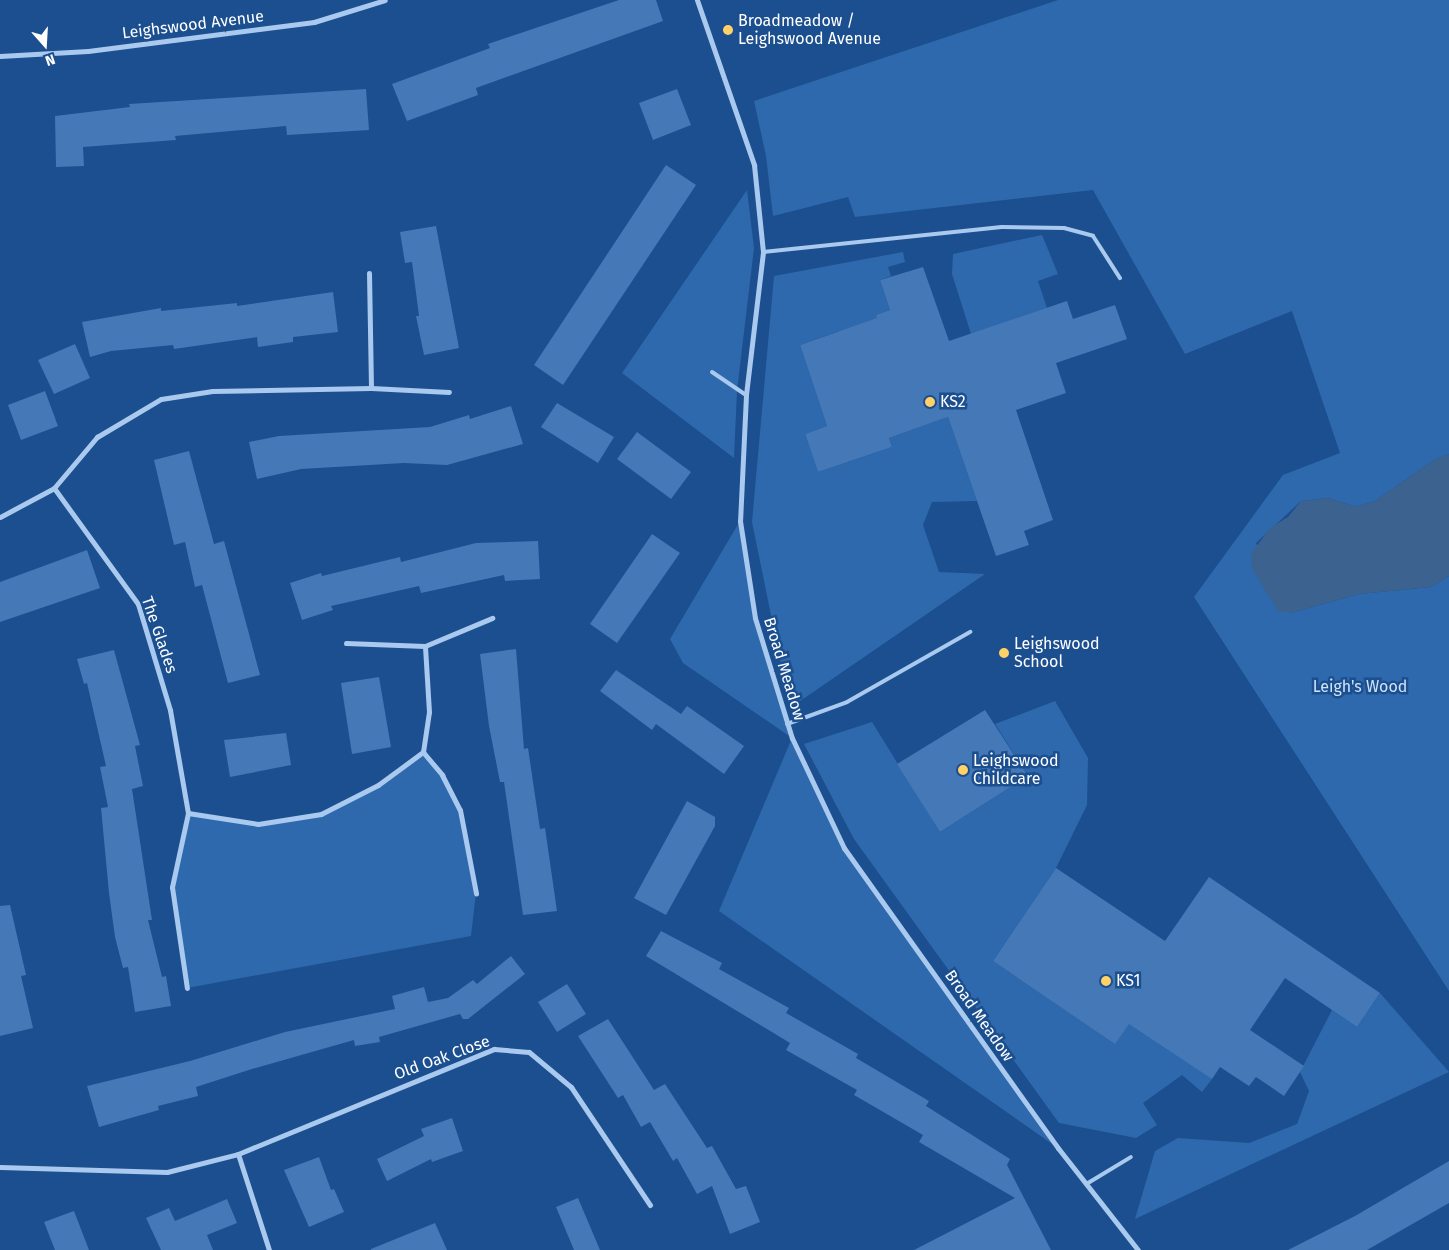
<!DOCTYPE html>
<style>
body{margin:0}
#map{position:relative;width:1449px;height:1250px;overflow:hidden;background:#1b4f8f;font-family:"Fira Sans",sans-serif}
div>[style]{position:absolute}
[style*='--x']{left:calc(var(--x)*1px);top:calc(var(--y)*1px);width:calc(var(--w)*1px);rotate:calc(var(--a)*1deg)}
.green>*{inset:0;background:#2e69ad}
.water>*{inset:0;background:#3c6290}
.building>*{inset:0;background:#4478b7}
.service>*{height:4px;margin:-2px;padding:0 2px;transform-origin:2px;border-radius:2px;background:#a9c9ee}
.minor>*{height:5px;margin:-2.5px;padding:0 2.5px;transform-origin:2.5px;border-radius:2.5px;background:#a9c9ee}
.dots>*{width:14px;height:14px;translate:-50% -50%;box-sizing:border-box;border:2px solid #1b4f8f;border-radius:50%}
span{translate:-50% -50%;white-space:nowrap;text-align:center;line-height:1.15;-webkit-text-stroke:5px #1b4f8f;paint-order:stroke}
.poi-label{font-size:16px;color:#fff}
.left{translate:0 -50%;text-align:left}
.street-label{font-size:16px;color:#fff}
.park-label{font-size:16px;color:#cfe3fa}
.north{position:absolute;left:20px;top:20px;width:50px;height:50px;-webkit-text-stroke:4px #1b4f8f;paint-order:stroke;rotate:161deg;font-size:14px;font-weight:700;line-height:20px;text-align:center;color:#fff}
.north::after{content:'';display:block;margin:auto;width:18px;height:22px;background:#fff;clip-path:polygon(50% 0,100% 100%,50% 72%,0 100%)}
</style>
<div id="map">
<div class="green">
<div style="clip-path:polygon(1058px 0,1449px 0,1449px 454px,1434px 460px,1375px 501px,1356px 507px,1328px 498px,1301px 501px,1256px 543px,1291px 613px,1359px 594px,1431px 587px,1449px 576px,1449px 991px,1194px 597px,1283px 475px,1340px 453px,1292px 311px,1185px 354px,1093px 190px,855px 217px,848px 197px,773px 216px,766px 156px,754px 101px)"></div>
<div style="clip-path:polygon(747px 190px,754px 248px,737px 391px,734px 458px,622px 373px)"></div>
<div style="clip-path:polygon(1042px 235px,1058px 274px,1038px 281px,1047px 308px,971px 334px,952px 274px,953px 254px)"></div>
<div style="clip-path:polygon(903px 252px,905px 262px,888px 267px,891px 276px,880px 280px,890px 310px,876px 315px,895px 369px,857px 382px,839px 331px,800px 345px,827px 426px,805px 434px,818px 472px,892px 447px,889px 438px,948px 417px,977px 501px,932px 502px,923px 525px,939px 572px,985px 574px,790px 708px,752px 522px,774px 276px)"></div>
<div style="clip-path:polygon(740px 521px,755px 618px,787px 724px,844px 848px,1058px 1148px,719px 911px,792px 738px,683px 663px,670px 639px)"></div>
<div style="clip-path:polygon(1055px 701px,1088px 758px,1087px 805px,1056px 868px,993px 961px,1115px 1043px,1134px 1016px,1212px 1079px,1202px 1092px,1182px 1075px,1143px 1103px,1157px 1125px,1136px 1138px,1059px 1123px,854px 839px,804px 744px,872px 722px,940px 832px,1028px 776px,995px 724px)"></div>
<div style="clip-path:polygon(423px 752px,442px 775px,460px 810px,476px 893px,471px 936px,187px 988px,172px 887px,188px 813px,258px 824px,321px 814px,378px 785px)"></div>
<div style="clip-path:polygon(1380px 993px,1449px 1072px,1135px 1219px,1155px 1151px,1178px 1138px,1249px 1143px,1297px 1124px,1309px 1091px,1300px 1072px,1332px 1010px,1357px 1027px)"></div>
</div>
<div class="water">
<div style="clip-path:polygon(1449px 454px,1449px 576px,1431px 587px,1359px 594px,1291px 613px,1278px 611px,1252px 569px,1251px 554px,1270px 528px,1288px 517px,1301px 501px,1328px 498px,1356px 507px,1375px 501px,1434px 460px)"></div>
</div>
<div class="building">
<div style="clip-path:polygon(619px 0,656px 0,663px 21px,476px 88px,478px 95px,407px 121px,392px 84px,490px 48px,488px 44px)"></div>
<div style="clip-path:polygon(366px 89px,369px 130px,287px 135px,286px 126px,175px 136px,176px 140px,83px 147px,84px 166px,56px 167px,55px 116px,130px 107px,129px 104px)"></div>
<div style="clip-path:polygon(677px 89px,691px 125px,653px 140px,639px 103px)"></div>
<div style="clip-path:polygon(666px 165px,696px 185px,563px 385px,534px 365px)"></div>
<div style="clip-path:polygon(436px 226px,459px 348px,424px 355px,416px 316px,419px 316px,412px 262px,405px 263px,400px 232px)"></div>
<div style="clip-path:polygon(923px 267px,949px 341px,1067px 301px,1073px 319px,1115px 305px,1127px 339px,1056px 363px,1066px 393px,1016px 410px,1053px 520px,1024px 531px,1029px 545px,996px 556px,948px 417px,889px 438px,892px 447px,818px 472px,805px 434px,827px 426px,800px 345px,877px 318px,876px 315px,890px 310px,880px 280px)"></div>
<div style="clip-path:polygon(333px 292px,338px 332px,293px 337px,293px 342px,258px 347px,257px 337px,174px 349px,173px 345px,111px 351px,90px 357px,82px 322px,161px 308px,161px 311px,237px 303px,237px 306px)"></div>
<div style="clip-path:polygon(75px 344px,90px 378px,54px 394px,38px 360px)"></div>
<div style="clip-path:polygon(45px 391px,58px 426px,21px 440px,8px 405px)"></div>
<div style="clip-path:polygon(557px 403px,614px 437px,598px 463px,541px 427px)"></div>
<div style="clip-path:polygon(511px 406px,523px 444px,447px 465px,404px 463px,301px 469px,257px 479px,249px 442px,279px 436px,430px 427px,469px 415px,470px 419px)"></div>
<div style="clip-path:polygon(637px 432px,691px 472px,671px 499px,617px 459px)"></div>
<div style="clip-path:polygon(189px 451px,214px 544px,224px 541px,260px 675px,228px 683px,202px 585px,195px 587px,185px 542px,174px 545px,154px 460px)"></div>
<div style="clip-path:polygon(652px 534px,680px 553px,617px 643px,590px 624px)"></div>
<div style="clip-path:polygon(538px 541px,540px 579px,505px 581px,504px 575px,421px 593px,419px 586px,331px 606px,333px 610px,302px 620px,290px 583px,321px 573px,322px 576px,400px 557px,401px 562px,476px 543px)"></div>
<div style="clip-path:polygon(87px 550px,100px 588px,0 622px,0 582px)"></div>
<div style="clip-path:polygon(516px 649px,524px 749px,528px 748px,540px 829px,545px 828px,557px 911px,523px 915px,504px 782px,500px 782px,489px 726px,480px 654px)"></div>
<div style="clip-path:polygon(114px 650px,140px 745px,135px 746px,143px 786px,132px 789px,152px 920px,148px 920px,162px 977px,166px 976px,171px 1006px,135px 1012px,128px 967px,123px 968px,115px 937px,109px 893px,101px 808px,108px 807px,100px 767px,106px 766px,87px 683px,84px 684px,77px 659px)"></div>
<div style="clip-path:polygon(616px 670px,681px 714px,687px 706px,744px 746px,724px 774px,656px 724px,652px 730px,600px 691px)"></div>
<div style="clip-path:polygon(379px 677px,391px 747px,352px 754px,341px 683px)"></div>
<div style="clip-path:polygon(985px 710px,1028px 776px,940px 832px,897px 764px)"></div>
<div style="clip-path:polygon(286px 733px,291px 765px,230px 777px,224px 740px)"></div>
<div style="clip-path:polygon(687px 801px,715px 817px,715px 826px,666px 915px,634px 898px)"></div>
<div style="clip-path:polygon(1056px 868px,1165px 941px,1209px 877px,1380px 993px,1357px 1027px,1285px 978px,1250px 1030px,1304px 1066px,1284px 1096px,1256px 1077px,1249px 1086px,1220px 1067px,1212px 1079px,1129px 1024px,1115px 1044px,993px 961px)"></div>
<div style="clip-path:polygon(10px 905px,26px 975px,21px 976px,33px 1028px,0 1036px,0 906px)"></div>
<div style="clip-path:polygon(661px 931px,722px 963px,719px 969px,789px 1008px,786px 1013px,858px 1054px,856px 1058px,929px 1101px,926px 1106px,1010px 1159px,1007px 1165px,1051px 1250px,914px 1250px,1015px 1198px,919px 1142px,923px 1135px,854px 1095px,857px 1090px,786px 1050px,790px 1043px,646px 956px)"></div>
<div style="clip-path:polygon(511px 956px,525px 974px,468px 1019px,463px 1019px,460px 1014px,379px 1037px,380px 1042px,355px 1046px,354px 1040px,252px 1069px,196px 1087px,198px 1096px,158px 1106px,159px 1110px,99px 1127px,87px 1086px,190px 1061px,285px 1032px,395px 1009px,392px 996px,424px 987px,428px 1002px,448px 998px,473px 980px,477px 984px)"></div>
<div style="clip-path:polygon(567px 984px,586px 1014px,557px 1032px,538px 1002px)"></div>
<div style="clip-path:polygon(608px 1019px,654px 1090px,665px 1084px,707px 1148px,712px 1146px,736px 1189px,746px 1186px,760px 1222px,730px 1234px,712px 1186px,697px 1194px,677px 1158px,673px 1161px,650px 1122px,641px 1127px,623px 1095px,618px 1098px,578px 1036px)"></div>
<div style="clip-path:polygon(452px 1118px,463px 1151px,432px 1162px,431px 1159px,387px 1181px,377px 1159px,424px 1136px,421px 1129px)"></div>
<div style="clip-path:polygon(319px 1157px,331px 1190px,334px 1189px,344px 1212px,309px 1227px,284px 1170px)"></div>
<div style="clip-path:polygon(1449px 1161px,1449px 1203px,1367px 1250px,1288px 1250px,1355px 1216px)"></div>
<div style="clip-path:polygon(578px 1198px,600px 1250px,574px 1250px,556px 1207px)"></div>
<div style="clip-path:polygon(227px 1199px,237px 1223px,207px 1235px,213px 1250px,161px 1250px,146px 1218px,169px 1208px,175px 1221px)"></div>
<div style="clip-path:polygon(74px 1211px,89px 1250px,55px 1250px,44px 1222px)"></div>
<div style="clip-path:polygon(435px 1223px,447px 1250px,371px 1250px,371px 1249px)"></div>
</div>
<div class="service">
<div style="--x:763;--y:252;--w:240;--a:-6"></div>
<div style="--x:1002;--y:227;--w:62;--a:0.9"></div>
<div style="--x:1064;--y:228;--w:30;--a:15"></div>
<div style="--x:1093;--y:236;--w:50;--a:57.3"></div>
<div style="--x:712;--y:372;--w:41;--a:34.1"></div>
<div style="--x:787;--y:724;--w:64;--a:-20.1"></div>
<div style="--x:847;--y:702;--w:142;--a:-29.6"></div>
<div style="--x:1088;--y:1183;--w:50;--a:-31.2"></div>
</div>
<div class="minor">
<div style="--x:697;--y:0;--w:175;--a:70.9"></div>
<div style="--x:754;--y:165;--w:87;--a:84.1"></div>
<div style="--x:763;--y:252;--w:144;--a:96.8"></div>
<div style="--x:746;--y:395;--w:126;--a:92.7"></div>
<div style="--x:740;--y:521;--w:98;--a:81.2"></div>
<div style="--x:755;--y:618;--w:126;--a:72.9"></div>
<div style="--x:792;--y:738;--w:122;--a:64.7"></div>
<div style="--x:844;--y:848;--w:369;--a:54.5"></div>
<div style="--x:1058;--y:1148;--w:130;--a:51.9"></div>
<div style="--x:0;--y:56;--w:88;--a:-3.3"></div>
<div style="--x:88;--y:51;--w:228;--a:-7.3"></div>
<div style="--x:314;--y:22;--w:74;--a:-17.2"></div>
<div style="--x:369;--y:273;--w:115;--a:89"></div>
<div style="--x:54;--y:488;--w:143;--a:54.1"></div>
<div style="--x:138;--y:604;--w:111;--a:73.2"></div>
<div style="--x:170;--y:710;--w:105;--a:80.1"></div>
<div style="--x:188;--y:813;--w:76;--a:102.2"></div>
<div style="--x:172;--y:887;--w:102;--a:81.6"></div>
<div style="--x:0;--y:517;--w:61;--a:-28.2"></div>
<div style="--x:54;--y:488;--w:67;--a:-49.9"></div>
<div style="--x:97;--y:437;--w:74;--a:-30.7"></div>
<div style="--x:161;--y:399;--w:52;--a:-8.9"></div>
<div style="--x:212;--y:391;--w:159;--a:-1.1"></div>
<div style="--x:371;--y:388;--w:78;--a:2.9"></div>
<div style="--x:346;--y:643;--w:79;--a:2.2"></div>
<div style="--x:425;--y:646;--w:73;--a:-22.7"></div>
<div style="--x:423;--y:752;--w:30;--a:50"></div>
<div style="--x:442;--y:775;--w:39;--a:63"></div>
<div style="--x:460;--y:810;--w:85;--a:79.1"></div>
<div style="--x:188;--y:813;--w:71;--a:8.9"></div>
<div style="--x:258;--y:824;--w:64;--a:-9"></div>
<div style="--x:321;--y:814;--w:64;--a:-27"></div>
<div style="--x:378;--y:785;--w:56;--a:-36.3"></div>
<div style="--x:423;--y:752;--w:40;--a:-81.5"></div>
<div style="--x:429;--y:712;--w:66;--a:-93.5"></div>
<div style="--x:238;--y:1154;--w:101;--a:72.1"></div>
<div style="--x:0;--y:1167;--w:167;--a:1.7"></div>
<div style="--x:167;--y:1172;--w:73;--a:-14.2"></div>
<div style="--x:238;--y:1154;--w:277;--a:-22.3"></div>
<div style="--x:494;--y:1049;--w:35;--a:5"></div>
<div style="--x:529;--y:1052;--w:55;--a:39.8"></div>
<div style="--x:571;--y:1087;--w:142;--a:56.2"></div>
</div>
<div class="dots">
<div style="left:728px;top:30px;background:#ffd166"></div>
<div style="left:930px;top:402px;background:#ffd166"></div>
<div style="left:1004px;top:653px;background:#ffd166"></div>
<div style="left:963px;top:770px;background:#ffd166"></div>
<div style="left:1106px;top:981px;background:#ffd166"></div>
</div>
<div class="poi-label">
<span class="left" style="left:738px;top:30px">Broadmeadow /<br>Leighswood Avenue</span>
<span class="left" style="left:940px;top:402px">KS2</span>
<span class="left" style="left:1014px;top:653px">Leighswood<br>School</span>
<span class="left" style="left:973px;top:770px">Leighswood<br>Childcare</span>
<span class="left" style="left:1116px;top:981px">KS1</span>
</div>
<div class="street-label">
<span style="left:193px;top:25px;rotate:-7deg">Leighswood Avenue</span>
<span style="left:159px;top:635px;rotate:71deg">The Glades</span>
<span style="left:784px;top:669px;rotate:73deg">Broad Meadow</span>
<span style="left:979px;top:1016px;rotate:55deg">Broad Meadow</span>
<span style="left:442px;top:1058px;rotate:-20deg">Old Oak Close</span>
</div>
<div class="park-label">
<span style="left:1360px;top:687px">Leigh's Wood</span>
</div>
<div class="north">N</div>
</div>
